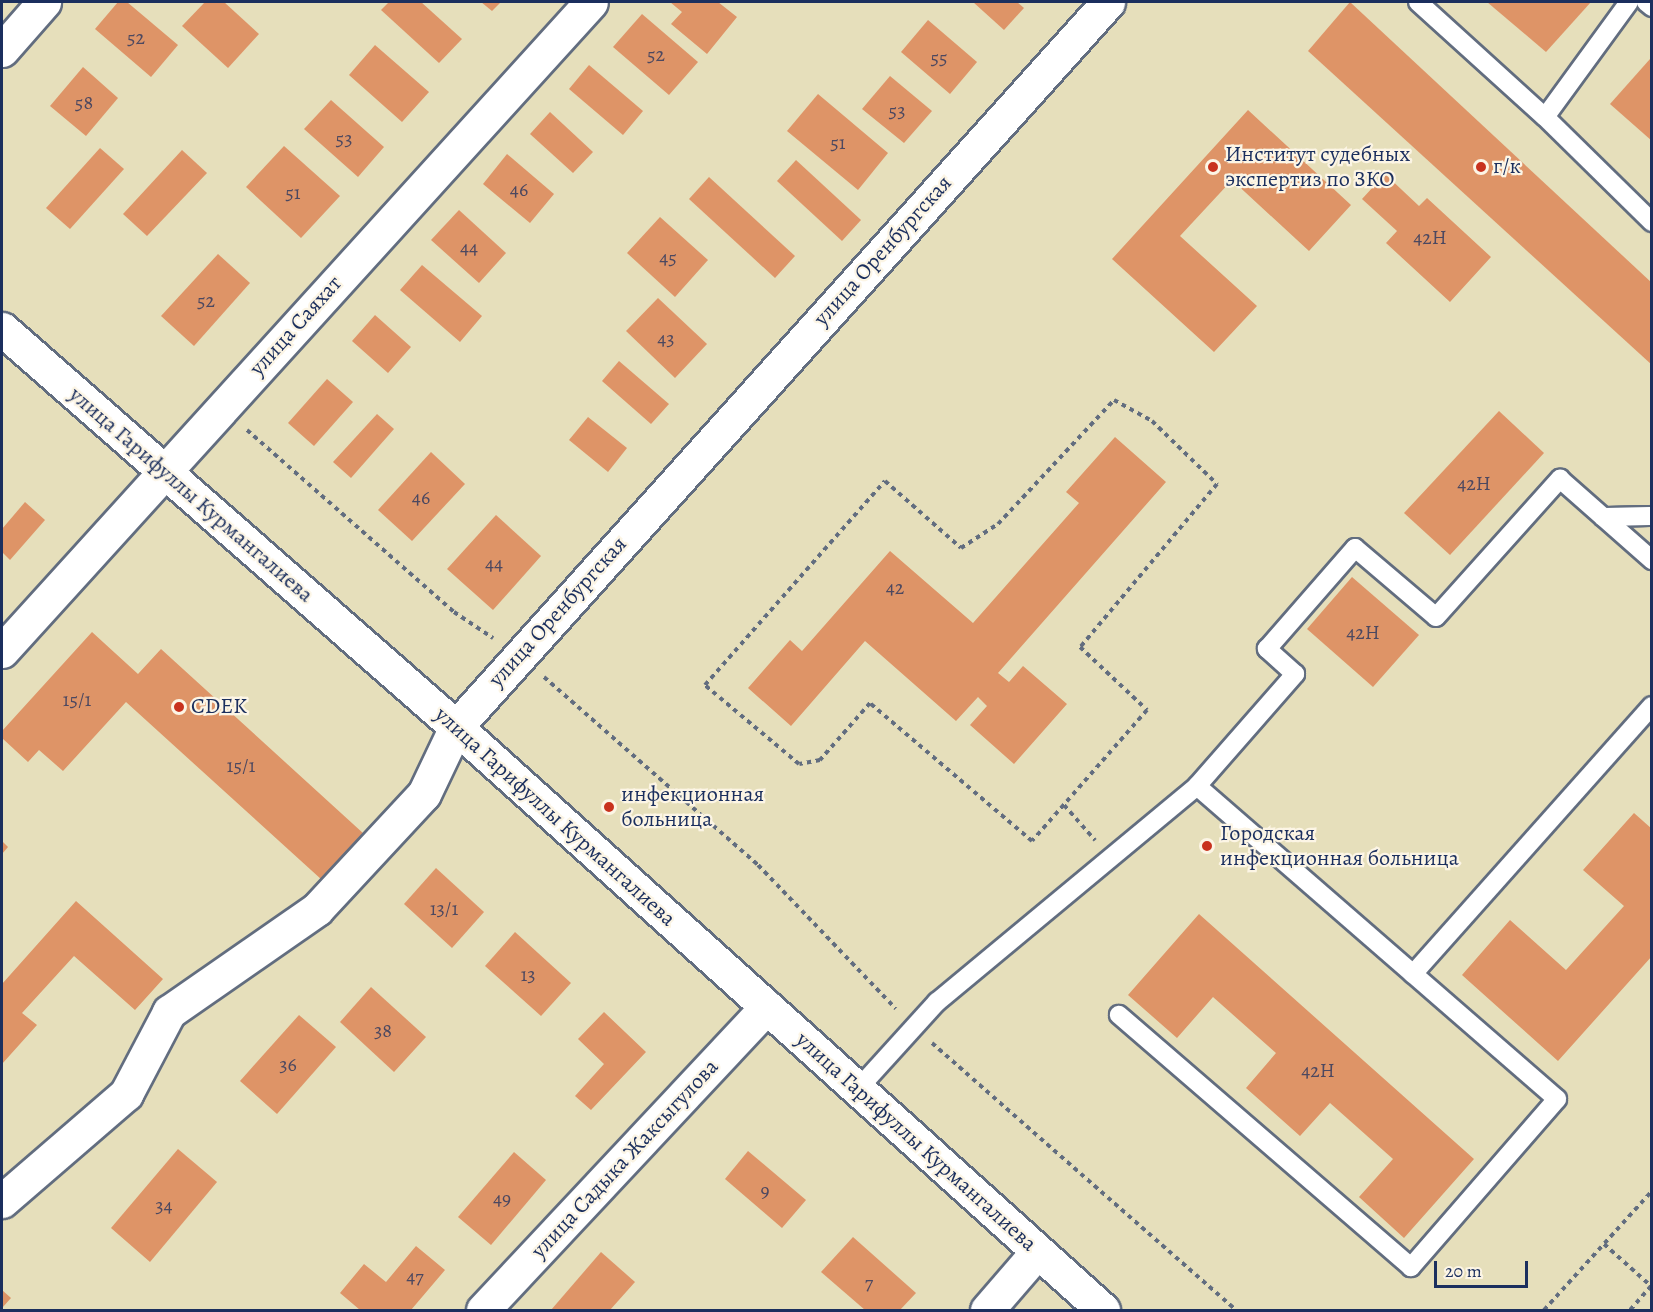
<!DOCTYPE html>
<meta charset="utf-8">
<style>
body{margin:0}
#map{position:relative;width:1653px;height:1312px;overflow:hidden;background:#e6dfbb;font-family:Alegreya,serif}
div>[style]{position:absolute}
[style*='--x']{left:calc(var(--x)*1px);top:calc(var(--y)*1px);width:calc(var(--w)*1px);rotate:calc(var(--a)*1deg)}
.building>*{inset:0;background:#de9467}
.path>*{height:4px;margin-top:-2px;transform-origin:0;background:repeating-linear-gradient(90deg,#626d7f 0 4.5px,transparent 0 9px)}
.roads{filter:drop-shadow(2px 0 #626d7f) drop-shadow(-2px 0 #626d7f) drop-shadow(0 2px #626d7f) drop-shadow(0 -2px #626d7f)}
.lane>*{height:18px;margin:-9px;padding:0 9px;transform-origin:9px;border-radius:9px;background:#fff}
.street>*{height:33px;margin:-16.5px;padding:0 16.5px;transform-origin:16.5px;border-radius:16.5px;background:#fff}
.secondary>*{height:33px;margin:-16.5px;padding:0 16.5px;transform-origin:16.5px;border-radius:16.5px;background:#fff}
.dots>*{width:16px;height:16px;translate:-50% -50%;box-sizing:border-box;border:3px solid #fcf5e5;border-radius:50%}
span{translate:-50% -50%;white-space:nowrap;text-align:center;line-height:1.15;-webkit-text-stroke:4.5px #fcf5e5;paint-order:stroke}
.number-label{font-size:20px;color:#4c4860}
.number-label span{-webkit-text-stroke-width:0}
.poi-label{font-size:22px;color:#1b2f5e}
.left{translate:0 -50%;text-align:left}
.street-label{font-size:22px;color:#1b2f5e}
.frame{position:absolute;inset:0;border:3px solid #1b2f5e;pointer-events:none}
.scale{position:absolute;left:1434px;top:1261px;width:94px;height:27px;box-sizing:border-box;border:3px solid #1b2f5e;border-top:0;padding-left:8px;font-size:18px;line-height:21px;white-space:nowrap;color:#1b2f5e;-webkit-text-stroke:4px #fcf5e5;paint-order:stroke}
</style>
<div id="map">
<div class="building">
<div style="clip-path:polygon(118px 2px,127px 2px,178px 45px,151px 77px,95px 29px)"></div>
<div style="clip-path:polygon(205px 2px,224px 2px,259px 34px,228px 68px,182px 26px)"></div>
<div style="clip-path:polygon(389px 2px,421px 2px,462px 39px,439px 63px,381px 10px)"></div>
<div style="clip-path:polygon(481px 2px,501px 2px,492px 11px)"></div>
<div style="clip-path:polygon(670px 2px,718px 2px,737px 17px,707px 54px,671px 24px,682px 12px)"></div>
<div style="clip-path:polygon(973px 2px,1017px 2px,1024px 8px,1004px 30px)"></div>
<div style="clip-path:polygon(1350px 2px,1652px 283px,1652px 365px,1308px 51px)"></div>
<div style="clip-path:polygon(1487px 2px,1591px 2px,1546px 52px)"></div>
<div style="clip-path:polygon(642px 14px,698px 62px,669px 95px,613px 47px)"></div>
<div style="clip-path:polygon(928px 20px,977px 62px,950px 94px,901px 52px)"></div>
<div style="clip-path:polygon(375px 45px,429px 92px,402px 122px,349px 75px)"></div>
<div style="clip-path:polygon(1650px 59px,1652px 60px,1652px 141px,1610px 104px)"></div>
<div style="clip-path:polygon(589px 65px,643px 111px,623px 135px,569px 89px)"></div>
<div style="clip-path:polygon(83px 67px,118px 98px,86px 136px,50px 106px)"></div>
<div style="clip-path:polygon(890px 76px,932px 111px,904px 143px,862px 109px)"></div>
<div style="clip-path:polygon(818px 94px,888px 153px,858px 190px,787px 131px)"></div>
<div style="clip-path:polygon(331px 100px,384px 147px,358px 177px,304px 129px)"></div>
<div style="clip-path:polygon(1248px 110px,1351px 205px,1309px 251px,1232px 180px,1180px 236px,1257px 306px,1214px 352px,1112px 259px)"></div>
<div style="clip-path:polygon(550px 112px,593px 152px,573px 173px,530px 134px)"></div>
<div style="clip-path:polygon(284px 146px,340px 196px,301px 238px,246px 187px)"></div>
<div style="clip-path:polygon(100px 148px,124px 169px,70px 229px,46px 208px)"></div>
<div style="clip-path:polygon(182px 150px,207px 173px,147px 236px,123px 214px)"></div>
<div style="clip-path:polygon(507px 154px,554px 194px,530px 223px,483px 184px)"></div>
<div style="clip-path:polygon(796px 160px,861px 220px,842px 241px,777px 181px)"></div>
<div style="clip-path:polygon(1385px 174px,1419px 206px,1427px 198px,1491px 257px,1450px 302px,1386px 243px,1397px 231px,1362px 199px)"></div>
<div style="clip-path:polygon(709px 177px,795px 256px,775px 278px,689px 199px)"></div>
<div style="clip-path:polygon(459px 210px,506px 253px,479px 283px,431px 240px)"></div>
<div style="clip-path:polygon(660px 217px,708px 260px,675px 297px,627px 253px)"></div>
<div style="clip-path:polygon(218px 254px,250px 283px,194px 346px,161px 316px)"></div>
<div style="clip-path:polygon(422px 265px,482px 316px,460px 342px,400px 290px)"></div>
<div style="clip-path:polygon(658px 298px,707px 344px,675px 378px,626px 331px)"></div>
<div style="clip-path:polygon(375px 315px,411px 347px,388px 373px,352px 341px)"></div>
<div style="clip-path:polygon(619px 361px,669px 404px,651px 424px,602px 381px)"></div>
<div style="clip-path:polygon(327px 379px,353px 402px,314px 446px,288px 423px)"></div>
<div style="clip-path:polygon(1499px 411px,1544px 453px,1450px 555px,1404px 513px)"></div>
<div style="clip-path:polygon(377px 414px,394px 429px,351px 478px,333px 462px)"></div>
<div style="clip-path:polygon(588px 417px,627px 448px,608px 472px,569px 440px)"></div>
<div style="clip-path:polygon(1115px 437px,1166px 482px,998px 673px,1009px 682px,1023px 666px,1067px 704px,1014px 764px,970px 725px,987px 706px,978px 697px,956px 721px,865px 641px,791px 726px,748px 688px,790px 640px,802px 651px,890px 551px,973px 623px,1079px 503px,1066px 492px)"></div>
<div style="clip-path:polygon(431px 452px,465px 484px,412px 541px,378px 510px)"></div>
<div style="clip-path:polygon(25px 502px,45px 520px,10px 560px,2px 552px,2px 529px)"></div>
<div style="clip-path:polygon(496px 515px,541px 556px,493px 610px,447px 569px)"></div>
<div style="clip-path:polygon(1352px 577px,1419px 635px,1373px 687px,1307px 629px)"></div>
<div style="clip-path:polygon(92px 632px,138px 674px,161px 649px,364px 834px,322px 880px,126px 702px,63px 771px,39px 750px,28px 762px,2px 738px,2px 731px)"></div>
<div style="clip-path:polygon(1634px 813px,1652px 829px,1652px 956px,1558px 1061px,1462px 975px,1510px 920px,1566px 970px,1624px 906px,1583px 870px)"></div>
<div style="clip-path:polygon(2px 841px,8px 847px,2px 854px)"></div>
<div style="clip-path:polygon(436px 868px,484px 912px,452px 948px,404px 904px)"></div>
<div style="clip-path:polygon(76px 901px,163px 979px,135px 1010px,74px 956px,22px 1013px,37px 1025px,2px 1064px,2px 984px)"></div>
<div style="clip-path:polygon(1199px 914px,1474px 1159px,1404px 1238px,1359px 1197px,1393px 1159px,1330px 1103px,1300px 1136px,1246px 1088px,1276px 1053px,1213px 997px,1177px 1038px,1128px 995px)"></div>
<div style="clip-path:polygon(515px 932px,571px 983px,541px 1016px,485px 966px)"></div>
<div style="clip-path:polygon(371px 987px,426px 1037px,394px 1072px,340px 1022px)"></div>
<div style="clip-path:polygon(604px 1012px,646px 1052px,591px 1110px,575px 1096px,604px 1064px,578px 1039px)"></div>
<div style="clip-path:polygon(299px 1015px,336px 1047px,277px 1114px,240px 1081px)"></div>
<div style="clip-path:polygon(178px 1149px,217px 1182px,150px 1262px,111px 1228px)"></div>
<div style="clip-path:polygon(748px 1151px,806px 1200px,782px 1228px,725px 1179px)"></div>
<div style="clip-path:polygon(514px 1152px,546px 1180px,491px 1245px,458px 1217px)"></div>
<div style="clip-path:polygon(853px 1237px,916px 1293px,900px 1310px,865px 1310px,821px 1272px)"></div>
<div style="clip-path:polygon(416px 1246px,445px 1270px,411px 1310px,360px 1310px,340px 1293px,364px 1264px,386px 1282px)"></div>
<div style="clip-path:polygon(601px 1252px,635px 1282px,610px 1310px,551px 1310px)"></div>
<div style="clip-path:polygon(2px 1290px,11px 1298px,2px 1308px)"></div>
</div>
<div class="path">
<div style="--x:1114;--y:400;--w:43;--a:28.9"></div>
<div style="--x:1152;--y:421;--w:91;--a:44.1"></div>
<div style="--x:1217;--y:484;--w:213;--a:130"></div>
<div style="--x:1080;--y:647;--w:92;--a:43.2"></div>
<div style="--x:1147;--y:710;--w:174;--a:131.3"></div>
<div style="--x:1032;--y:841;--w:213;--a:-139.6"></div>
<div style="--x:870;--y:703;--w:76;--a:131.3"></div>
<div style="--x:820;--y:760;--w:21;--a:169"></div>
<div style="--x:799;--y:764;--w:123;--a:-140"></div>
<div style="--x:705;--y:685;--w:272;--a:-48.6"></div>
<div style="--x:885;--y:481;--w:101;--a:41.4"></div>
<div style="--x:961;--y:548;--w:44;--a:-33"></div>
<div style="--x:998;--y:524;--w:170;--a:-46.9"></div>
<div style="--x:247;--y:430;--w:276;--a:41.3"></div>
<div style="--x:454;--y:612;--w:47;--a:33.7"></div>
<div style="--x:544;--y:677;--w:285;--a:41.3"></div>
<div style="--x:758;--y:865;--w:199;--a:46.2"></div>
<div style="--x:1064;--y:805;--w:47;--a:48.5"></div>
<div style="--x:932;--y:1043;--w:405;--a:41.3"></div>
<div style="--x:1604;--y:1244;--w:63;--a:41.8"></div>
<div style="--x:1651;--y:1286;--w:32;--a:131"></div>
<div style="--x:1544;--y:1310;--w:161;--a:-47.8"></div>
</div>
<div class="roads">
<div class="lane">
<div style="--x:1418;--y:2;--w:171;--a:42.2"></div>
<div style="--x:1629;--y:2;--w:142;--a:126.1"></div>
<div style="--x:1545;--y:117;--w:150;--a:44.5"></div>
<div style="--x:1646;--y:2;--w:8;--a:40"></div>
<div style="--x:1603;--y:517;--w:49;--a:-1.2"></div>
<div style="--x:1197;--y:786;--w:149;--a:-48.8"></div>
<div style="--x:1295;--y:674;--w:38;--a:-138"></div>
<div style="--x:1267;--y:649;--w:134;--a:-48.9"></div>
<div style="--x:1355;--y:548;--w:106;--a:40.4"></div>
<div style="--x:1436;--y:617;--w:186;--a:-48.1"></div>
<div style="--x:1560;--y:479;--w:123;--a:41.4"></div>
<div style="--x:1413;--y:974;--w:359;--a:-48.3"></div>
<div style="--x:858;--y:1089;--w:118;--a:-47.8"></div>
<div style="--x:937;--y:1002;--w:338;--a:-39.7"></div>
<div style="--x:1197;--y:786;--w:477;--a:41"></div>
<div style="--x:1557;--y:1099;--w:223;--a:131"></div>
<div style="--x:1411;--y:1267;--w:386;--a:-139.2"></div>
</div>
<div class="street">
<div style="--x:2;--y:50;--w:64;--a:-48.8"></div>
<div style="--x:2;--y:651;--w:876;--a:-47.77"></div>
<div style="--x:2;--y:1201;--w:164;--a:-40.8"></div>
<div style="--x:126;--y:1094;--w:93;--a:-62.3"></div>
<div style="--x:169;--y:1012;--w:180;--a:-34.8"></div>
<div style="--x:317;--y:909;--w:157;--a:-47.1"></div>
<div style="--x:424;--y:794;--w:74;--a:-64.5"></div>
<div style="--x:456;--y:727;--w:975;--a:-48.03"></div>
<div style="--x:483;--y:1310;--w:415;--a:-46.9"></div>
<div style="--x:987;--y:1310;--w:77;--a:-49.2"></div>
</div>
<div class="secondary">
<div style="--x:2;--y:329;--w:604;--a:41.24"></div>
<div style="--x:456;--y:727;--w:871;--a:42.02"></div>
</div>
</div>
<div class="dots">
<div style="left:1213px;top:167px;background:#c8321e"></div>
<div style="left:1481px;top:167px;background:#c8321e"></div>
<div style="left:179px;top:707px;background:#c8321e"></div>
<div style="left:609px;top:807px;background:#c8321e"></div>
<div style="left:1207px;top:846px;background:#c8321e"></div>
</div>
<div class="number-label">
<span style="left:136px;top:37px">52</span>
<span style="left:656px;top:54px">52</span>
<span style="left:939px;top:57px">55</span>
<span style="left:84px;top:102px">58</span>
<span style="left:897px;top:110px">53</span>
<span style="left:344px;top:138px">53</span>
<span style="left:838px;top:142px">51</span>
<span style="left:519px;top:189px">46</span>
<span style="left:293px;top:192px">51</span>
<span style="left:1430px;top:237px">42H</span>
<span style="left:469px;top:247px">44</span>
<span style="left:668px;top:257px">45</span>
<span style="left:206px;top:300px">52</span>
<span style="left:666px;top:338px">43</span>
<span style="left:1474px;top:483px">42H</span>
<span style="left:421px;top:497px">46</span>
<span style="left:494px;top:563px">44</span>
<span style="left:895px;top:587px">42</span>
<span style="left:1363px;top:632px">42H</span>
<span style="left:77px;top:699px">15/1</span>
<span style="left:241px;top:765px">15/1</span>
<span style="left:444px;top:908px">13/1</span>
<span style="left:528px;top:974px">13</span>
<span style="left:383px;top:1030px">38</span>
<span style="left:288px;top:1064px">36</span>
<span style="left:1318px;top:1070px">42H</span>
<span style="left:765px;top:1190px">9</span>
<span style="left:502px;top:1198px">49</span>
<span style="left:164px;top:1205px">34</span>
<span style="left:415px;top:1276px">47</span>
<span style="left:869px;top:1282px">7</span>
</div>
<div class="poi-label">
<span class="left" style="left:1225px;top:167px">Институт судебных<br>экспертиз по ЗКО</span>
<span class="left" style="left:1493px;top:167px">г/к</span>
<span class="left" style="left:191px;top:707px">CDEK</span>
<span class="left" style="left:621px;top:807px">инфекционная<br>больница</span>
<span class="left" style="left:1220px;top:846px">Городская<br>инфекционная больница</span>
</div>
<div class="street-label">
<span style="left:883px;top:251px;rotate:-48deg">улица Оренбургская</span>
<span style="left:296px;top:326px;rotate:-48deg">улица Саяхат</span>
<span style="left:191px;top:495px;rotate:41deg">улица Гарифуллы Курмангалиева</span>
<span style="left:558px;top:612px;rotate:-48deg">улица Оренбургская</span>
<span style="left:555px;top:817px;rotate:42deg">улица Гарифуллы Курмангалиева</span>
<span style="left:916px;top:1142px;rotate:42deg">улица Гарифуллы Курмангалиева</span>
<span style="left:625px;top:1159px;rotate:-47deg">улица Садыка Жаксыгулова</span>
</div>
<div class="frame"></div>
<div class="scale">20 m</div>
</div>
